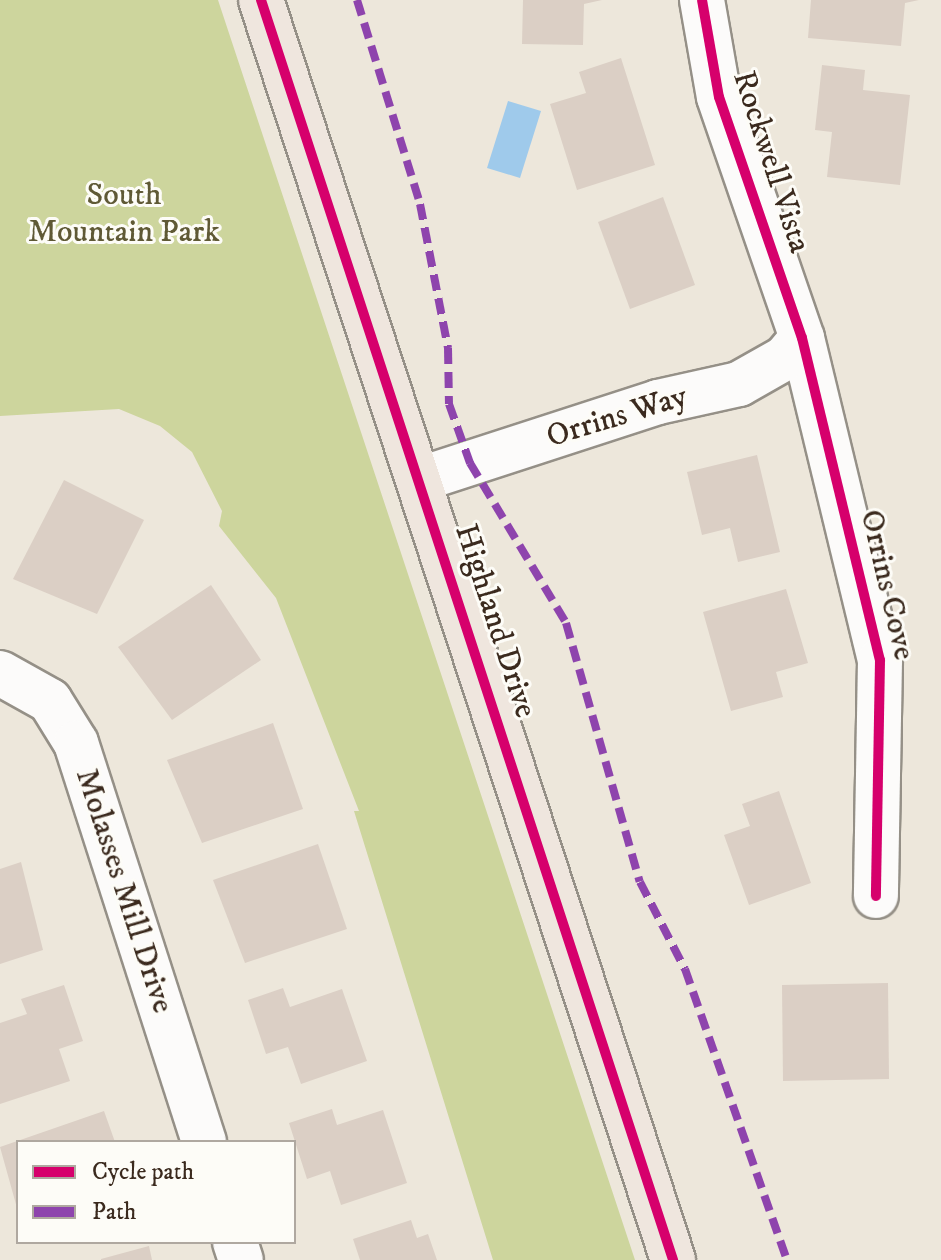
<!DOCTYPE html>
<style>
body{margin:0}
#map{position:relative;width:941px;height:1260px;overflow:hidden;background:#ede7db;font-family:"IM FELL DW Pica",serif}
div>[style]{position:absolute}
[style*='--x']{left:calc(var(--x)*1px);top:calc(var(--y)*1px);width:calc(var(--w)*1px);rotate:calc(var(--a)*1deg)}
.green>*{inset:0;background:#cdd59d}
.water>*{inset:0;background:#9fcaeb}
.building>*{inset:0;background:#dbcfc5}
.roads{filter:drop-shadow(2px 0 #959087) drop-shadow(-2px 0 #959087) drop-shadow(0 2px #959087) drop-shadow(0 -2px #959087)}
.minor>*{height:44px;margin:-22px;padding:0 22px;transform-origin:22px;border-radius:22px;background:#fcfbfa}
.major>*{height:44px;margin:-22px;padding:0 22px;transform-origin:22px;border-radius:22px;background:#efe6de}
.quiet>*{height:8px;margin-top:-4px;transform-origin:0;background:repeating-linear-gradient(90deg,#8e44ad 0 16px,transparent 0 24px)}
.cycleway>*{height:10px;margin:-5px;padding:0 5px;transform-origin:5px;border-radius:5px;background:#d6006c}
span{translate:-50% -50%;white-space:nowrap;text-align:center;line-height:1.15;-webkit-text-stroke:6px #fdfcf7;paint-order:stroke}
.street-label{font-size:32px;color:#3b2a1e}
.park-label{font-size:32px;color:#5f5935}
.legend{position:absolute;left:16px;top:1140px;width:280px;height:104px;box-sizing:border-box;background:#fdfcf7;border:2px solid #afa8a0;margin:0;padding:10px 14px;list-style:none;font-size:24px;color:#3b2a1e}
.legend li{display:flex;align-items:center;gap:16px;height:40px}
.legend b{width:40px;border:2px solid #afa8a0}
</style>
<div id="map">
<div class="green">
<div style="clip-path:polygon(0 0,218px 0,635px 1260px,493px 1260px,354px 811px,359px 811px,276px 598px,219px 526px,222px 511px,192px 452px,160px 426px,119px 409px,0 416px)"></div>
</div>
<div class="water">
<div style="clip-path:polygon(508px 101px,541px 111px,520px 178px,487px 168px)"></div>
</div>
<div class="building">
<div style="clip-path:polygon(523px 0,602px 0,584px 4px,583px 45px,522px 44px)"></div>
<div style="clip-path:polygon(811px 0,919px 0,905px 3px,901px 46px,808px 38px)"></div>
<div style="clip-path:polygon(621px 58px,655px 165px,577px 190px,550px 104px,586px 93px,579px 72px)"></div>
<div style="clip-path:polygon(822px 65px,865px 70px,863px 90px,910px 95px,900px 185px,827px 177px,832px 132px,815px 130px)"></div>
<div style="clip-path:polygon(663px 197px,695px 285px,630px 309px,598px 222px)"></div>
<div style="clip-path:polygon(757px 455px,780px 552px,738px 562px,730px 528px,702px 535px,687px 472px)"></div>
<div style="clip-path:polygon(64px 480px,144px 520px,97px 614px,13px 579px)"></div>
<div style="clip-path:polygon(211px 585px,261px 660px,172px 720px,118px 647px)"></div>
<div style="clip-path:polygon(786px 589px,808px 663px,776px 672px,783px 697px,731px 711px,703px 612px)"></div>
<div style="clip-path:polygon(273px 723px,303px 809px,202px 843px,167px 760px)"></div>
<div style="clip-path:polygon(779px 791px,811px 883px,749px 905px,724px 835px,750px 826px,742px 804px)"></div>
<div style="clip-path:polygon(318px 844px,347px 929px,245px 963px,213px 880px)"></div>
<div style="clip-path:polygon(21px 862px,43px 950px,0 964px,0 869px)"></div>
<div style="clip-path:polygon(888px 983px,889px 1079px,783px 1081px,782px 985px)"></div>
<div style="clip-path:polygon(64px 985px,83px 1041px,59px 1049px,70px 1081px,0 1104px,0 1023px,27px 1014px,21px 999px)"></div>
<div style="clip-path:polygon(283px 988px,290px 1007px,342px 989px,367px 1061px,301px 1084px,288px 1047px,266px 1054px,248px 1000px)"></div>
<div style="clip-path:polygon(332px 1109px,337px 1125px,383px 1110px,407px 1183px,341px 1205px,330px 1171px,307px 1179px,289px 1123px)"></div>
<div style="clip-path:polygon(104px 1111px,115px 1142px,18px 1142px,17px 1208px,0 1147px)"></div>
<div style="clip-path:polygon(411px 1220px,417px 1238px,428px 1234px,437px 1260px,360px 1260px,353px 1239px)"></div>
<div style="clip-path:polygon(149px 1246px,152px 1260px,101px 1260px,101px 1259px)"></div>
</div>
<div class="roads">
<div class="minor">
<div style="--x:702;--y:0;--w:98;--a:80.1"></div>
<div style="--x:719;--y:97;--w:255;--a:71"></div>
<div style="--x:802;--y:338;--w:331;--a:76.4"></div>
<div style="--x:880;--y:660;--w:236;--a:91"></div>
<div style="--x:421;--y:479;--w:249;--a:-18"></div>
<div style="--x:658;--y:402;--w:83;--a:-12.5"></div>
<div style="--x:739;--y:384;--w:53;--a:-29.5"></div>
<div style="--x:785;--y:358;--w:26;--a:-50"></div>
<div style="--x:0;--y:673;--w:57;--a:29.2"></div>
<div style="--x:50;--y:701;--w:49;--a:58.2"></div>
<div style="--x:76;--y:743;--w:419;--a:72.2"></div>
<div style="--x:235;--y:1242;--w:19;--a:72"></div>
</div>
<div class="major">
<div style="--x:261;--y:0;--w:1326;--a:71.89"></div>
</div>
</div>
<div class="quiet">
<div style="--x:357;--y:0;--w:214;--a:72.8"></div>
<div style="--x:420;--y:204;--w:147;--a:79"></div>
<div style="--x:448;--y:348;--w:56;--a:89"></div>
<div style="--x:449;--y:404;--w:63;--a:70.4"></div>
<div style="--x:470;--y:463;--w:187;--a:59"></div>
<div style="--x:566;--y:623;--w:269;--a:74.1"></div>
<div style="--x:640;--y:882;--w:98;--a:62.7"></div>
<div style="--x:685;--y:969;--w:308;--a:70.7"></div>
</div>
<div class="cycleway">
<div style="--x:261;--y:0;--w:1326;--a:71.89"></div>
<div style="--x:702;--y:0;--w:98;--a:80.1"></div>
<div style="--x:719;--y:97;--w:255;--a:71"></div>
<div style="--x:802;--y:338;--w:331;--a:76.4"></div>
<div style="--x:880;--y:660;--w:236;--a:91"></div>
</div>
<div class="street-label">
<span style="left:771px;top:162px;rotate:72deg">Rockwell Vista</span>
<span style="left:617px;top:417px;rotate:-17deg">Orrins Way</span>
<span style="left:887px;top:585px;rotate:77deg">Orrins Cove</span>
<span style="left:495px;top:621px;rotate:72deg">Highland Drive</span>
<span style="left:124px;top:891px;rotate:72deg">Molasses Mill Drive</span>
</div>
<div class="park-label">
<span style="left:124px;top:214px">South<br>Mountain Park</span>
</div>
<ul class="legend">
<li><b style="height:10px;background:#d6006c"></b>Cycle path</li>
<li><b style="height:10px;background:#8e44ad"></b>Path</li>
</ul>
</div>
